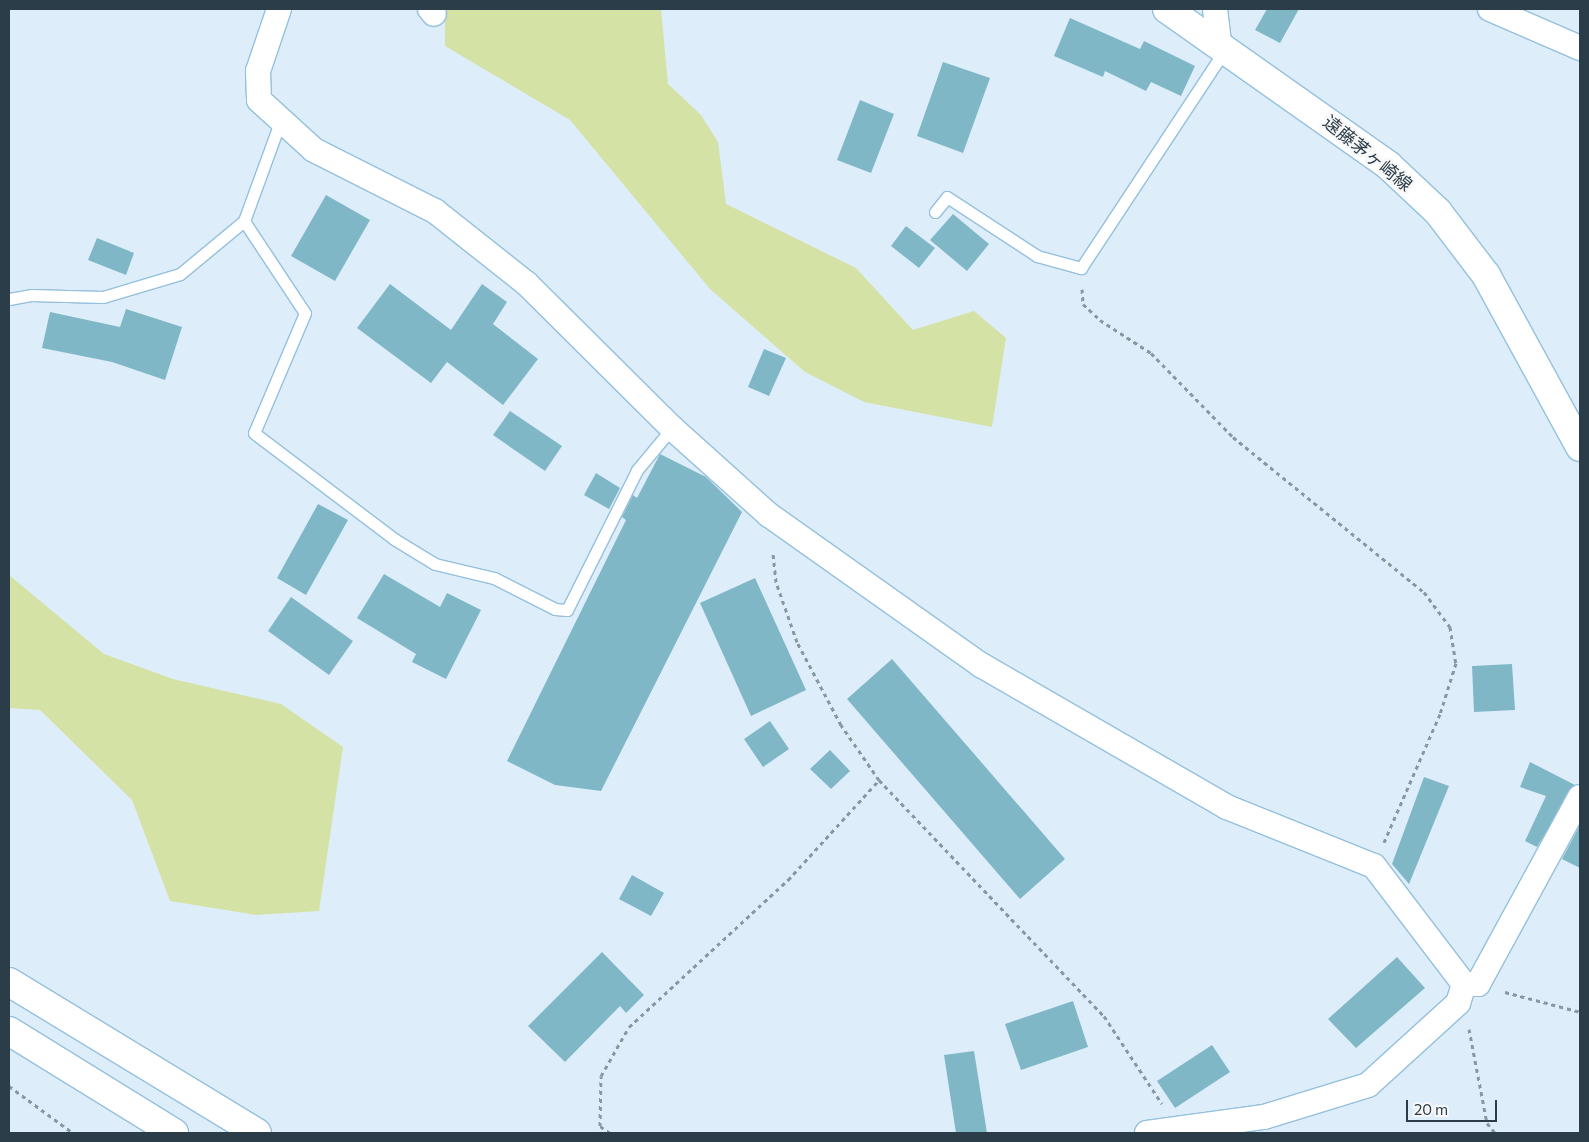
<!DOCTYPE html>
<meta charset="utf-8">
<style>
body{margin:0}
#map{position:relative;width:1589px;height:1142px;overflow:hidden;background:#ddeefa;font-family:Commissioner,"Noto Sans JP",sans-serif}
div>[style]{position:absolute}
[style*='--x']{left:calc(var(--x)*1px);top:calc(var(--y)*1px);width:calc(var(--w)*1px);rotate:calc(var(--a)*1deg)}
.green>*{inset:0;background:#d5e2a6}
.building>*{inset:0;background:#80b7c7}
.path>*{height:3px;margin-top:-1.5px;transform-origin:0;background:repeating-linear-gradient(90deg,#8698a4 0 4px,transparent 0 8px)}
.roads{filter:drop-shadow(1px 0 #95c0dd) drop-shadow(-1px 0 #95c0dd) drop-shadow(0 1px #95c0dd) drop-shadow(0 -1px #95c0dd)}
.lane>*{height:11px;margin:-5.5px;padding:0 5.5px;transform-origin:5.5px;border-radius:5.5px;background:#fff}
.street>*{height:24px;margin:-12px;padding:0 12px;transform-origin:12px;border-radius:12px;background:#fff}
.secondary>*{height:28px;margin:-14px;padding:0 14px;transform-origin:14px;border-radius:14px;background:#fff}
span{translate:-50% -50%;white-space:nowrap;text-align:center;line-height:1.15;-webkit-text-stroke:5px #f8f8f8;paint-order:stroke}
.street-label{font-size:18px;color:#2b3d49}
.frame{position:absolute;inset:0;border:10px solid #2b3d49;pointer-events:none}
.scale{position:absolute;left:1406px;top:1100px;width:91px;height:22px;box-sizing:border-box;border:2px solid #2b3d49;border-top:0;padding-left:6px;font-size:15px;line-height:18px;white-space:nowrap;color:#2b3d49;-webkit-text-stroke:4px #f8f8f8;paint-order:stroke}
</style>
<div id="map">
<div class="green">
<div style="clip-path:polygon(445px 9px,661px 9px,668px 84px,701px 115px,718px 142px,726px 204px,856px 268px,913px 330px,974px 311px,1006px 338px,992px 427px,864px 402px,805px 372px,710px 289px,570px 120px,445px 46px)"></div>
<div style="clip-path:polygon(9px 575px,104px 654px,173px 679px,281px 704px,343px 747px,319px 911px,256px 915px,170px 901px,132px 800px,40px 710px,9px 708px)"></div>
</div>
<div class="building">
<div style="clip-path:polygon(1267px 9px,1299px 9px,1280px 43px,1255px 30px)"></div>
<div style="clip-path:polygon(1070px 18px,1140px 49px,1144px 41px,1195px 66px,1181px 96px,1151px 82px,1146px 91px,1105px 71px,1103px 77px,1054px 56px)"></div>
<div style="clip-path:polygon(943px 62px,990px 78px,963px 153px,917px 136px)"></div>
<div style="clip-path:polygon(860px 100px,894px 114px,871px 173px,837px 160px)"></div>
<div style="clip-path:polygon(326px 195px,370px 220px,335px 281px,291px 256px)"></div>
<div style="clip-path:polygon(953px 214px,989px 244px,967px 271px,930px 240px)"></div>
<div style="clip-path:polygon(906px 226px,935px 248px,919px 268px,891px 246px)"></div>
<div style="clip-path:polygon(97px 238px,134px 253px,126px 275px,88px 260px)"></div>
<div style="clip-path:polygon(390px 284px,451px 330px,482px 284px,507px 302px,493px 324px,538px 359px,503px 405px,447px 362px,431px 383px,357px 328px)"></div>
<div style="clip-path:polygon(126px 309px,182px 327px,165px 380px,112px 362px,42px 348px,50px 312px,120px 327px)"></div>
<div style="clip-path:polygon(764px 349px,786px 358px,769px 396px,748px 387px)"></div>
<div style="clip-path:polygon(510px 411px,562px 446px,545px 471px,493px 435px)"></div>
<div style="clip-path:polygon(660px 454px,706px 477px,742px 512px,601px 791px,555px 785px,507px 761px,626px 520px,622px 517px,633px 495px,637px 498px)"></div>
<div style="clip-path:polygon(596px 473px,620px 488px,609px 509px,584px 495px)"></div>
<div style="clip-path:polygon(318px 504px,348px 520px,306px 595px,277px 578px)"></div>
<div style="clip-path:polygon(384px 574px,440px 607px,447px 593px,481px 610px,446px 679px,412px 662px,416px 654px,357px 618px)"></div>
<div style="clip-path:polygon(755px 578px,806px 690px,751px 716px,700px 603px)"></div>
<div style="clip-path:polygon(291px 597px,353px 641px,329px 675px,268px 631px)"></div>
<div style="clip-path:polygon(892px 659px,1065px 859px,1020px 899px,847px 699px)"></div>
<div style="clip-path:polygon(1512px 664px,1515px 710px,1474px 712px,1472px 666px)"></div>
<div style="clip-path:polygon(770px 721px,789px 749px,763px 767px,744px 739px)"></div>
<div style="clip-path:polygon(830px 750px,850px 771px,831px 789px,810px 769px)"></div>
<div style="clip-path:polygon(1530px 762px,1575px 785px,1537px 847px,1525px 841px,1546px 796px,1520px 787px)"></div>
<div style="clip-path:polygon(1424px 777px,1449px 786px,1409px 884px,1392px 864px)"></div>
<div style="clip-path:polygon(1580px 825px,1580px 868px,1562px 859px)"></div>
<div style="clip-path:polygon(632px 875px,664px 893px,651px 916px,619px 899px)"></div>
<div style="clip-path:polygon(602px 952px,644px 995px,626px 1013px,620px 1006px,565px 1062px,528px 1026px)"></div>
<div style="clip-path:polygon(1397px 957px,1425px 988px,1356px 1048px,1328px 1019px)"></div>
<div style="clip-path:polygon(1073px 1001px,1088px 1047px,1021px 1070px,1005px 1024px)"></div>
<div style="clip-path:polygon(1212px 1045px,1230px 1072px,1175px 1108px,1157px 1081px)"></div>
<div style="clip-path:polygon(974px 1051px,987px 1133px,956px 1133px,944px 1055px)"></div>
</div>
<div class="path">
<div style="--x:1082;--y:289;--w:15;--a:86"></div>
<div style="--x:1083;--y:304;--w:23;--a:43"></div>
<div style="--x:1100;--y:320;--w:61;--a:32.9"></div>
<div style="--x:1151;--y:353;--w:117;--a:45.7"></div>
<div style="--x:1233;--y:437;--w:246;--a:39.1"></div>
<div style="--x:1424;--y:592;--w:44;--a:53.4"></div>
<div style="--x:1450;--y:627;--w:36;--a:81"></div>
<div style="--x:1456;--y:663;--w:53;--a:107.4"></div>
<div style="--x:1440;--y:714;--w:140;--a:113.6"></div>
<div style="--x:879;--y:780;--w:326;--a:46.4"></div>
<div style="--x:1104;--y:1016;--w:105;--a:56.6"></div>
<div style="--x:1505;--y:992;--w:78;--a:14.9"></div>
<div style="--x:1469;--y:1029;--w:96;--a:79.2"></div>
<div style="--x:1487;--y:1123;--w:13;--a:51"></div>
<div style="--x:9;--y:1086;--w:79;--a:36.3"></div>
<div style="--x:610;--y:1133;--w:12;--a:-145"></div>
<div style="--x:600;--y:1126;--w:50;--a:-88.9"></div>
<div style="--x:601;--y:1076;--w:56;--a:-60.3"></div>
<div style="--x:629;--y:1027;--w:217;--a:-42.8"></div>
<div style="--x:788;--y:880;--w:135;--a:-47.7"></div>
<div style="--x:879;--y:780;--w:67;--a:-124.6"></div>
<div style="--x:841;--y:725;--w:94;--a:-117.9"></div>
<div style="--x:797;--y:642;--w:64;--a:-109.3"></div>
<div style="--x:776;--y:582;--w:29;--a:-96"></div>
</div>
<div class="roads">
<div class="lane">
<div style="--x:935;--y:212;--w:19;--a:-51"></div>
<div style="--x:947;--y:197;--w:108;--a:33.2"></div>
<div style="--x:1037;--y:256;--w:46;--a:15.3"></div>
<div style="--x:1081;--y:268;--w:261;--a:-56.6"></div>
<div style="--x:244;--y:221;--w:110;--a:56.5"></div>
<div style="--x:305;--y:313;--w:130;--a:113"></div>
<div style="--x:254;--y:433;--w:176;--a:37.1"></div>
<div style="--x:394;--y:539;--w:48;--a:31.4"></div>
<div style="--x:435;--y:564;--w:61;--a:13.3"></div>
<div style="--x:494;--y:578;--w:68;--a:26.9"></div>
<div style="--x:555;--y:609;--w:12;--a:5"></div>
<div style="--x:567;--y:610;--w:157;--a:-63.4"></div>
<div style="--x:637;--y:470;--w:55;--a:-50.2"></div>
<div style="--x:9;--y:299;--w:22;--a:-10"></div>
<div style="--x:31;--y:295;--w:72;--a:1.6"></div>
<div style="--x:103;--y:297;--w:80;--a:-16.6"></div>
<div style="--x:180;--y:274;--w:83;--a:-39.6"></div>
<div style="--x:244;--y:221;--w:105;--a:-70"></div>
</div>
<div class="street">
<div style="--x:279;--y:9;--w:65;--a:108.7"></div>
<div style="--x:258;--y:71;--w:29;--a:88"></div>
<div style="--x:259;--y:100;--w:74;--a:42.3"></div>
<div style="--x:314;--y:150;--w:136;--a:26.8"></div>
<div style="--x:435;--y:211;--w:117;--a:38.4"></div>
<div style="--x:527;--y:284;--w:204;--a:44.8"></div>
<div style="--x:672;--y:428;--w:130;--a:41.9"></div>
<div style="--x:769;--y:515;--w:260;--a:35.3"></div>
<div style="--x:981;--y:665;--w:284;--a:30"></div>
<div style="--x:1227;--y:807;--w:158;--a:21.9"></div>
<div style="--x:1374;--y:866;--w:148;--a:52.7"></div>
<div style="--x:1464;--y:984;--w:14;--a:0"></div>
<div style="--x:1478;--y:984;--w:213;--a:-61.4"></div>
<div style="--x:430;--y:9;--w:6;--a:51"></div>
<div style="--x:1215;--y:9;--w:34;--a:83"></div>
<div style="--x:1490;--y:9;--w:98;--a:23.4"></div>
<div style="--x:1147;--y:1133;--w:118;--a:-7.8"></div>
<div style="--x:1264;--y:1117;--w:109;--a:-17.1"></div>
<div style="--x:1368;--y:1085;--w:122;--a:-42.3"></div>
<div style="--x:1458;--y:1003;--w:20;--a:-72"></div>
</div>
<div class="secondary">
<div style="--x:1167;--y:9;--w:271;--a:35.2"></div>
<div style="--x:1388;--y:165;--w:69;--a:43.2"></div>
<div style="--x:1438;--y:212;--w:79;--a:52.7"></div>
<div style="--x:1486;--y:275;--w:196;--a:61.3"></div>
<div style="--x:9;--y:982;--w:290;--a:31.3"></div>
<div style="--x:9;--y:1031;--w:194;--a:31.7"></div>
</div>
</div>
<div class="street-label">
<span style="left:1368px;top:153px;rotate:39deg">遠藤茅ヶ崎線</span>
</div>
<div class="frame"></div>
<div class="scale">20 m</div>
</div>
